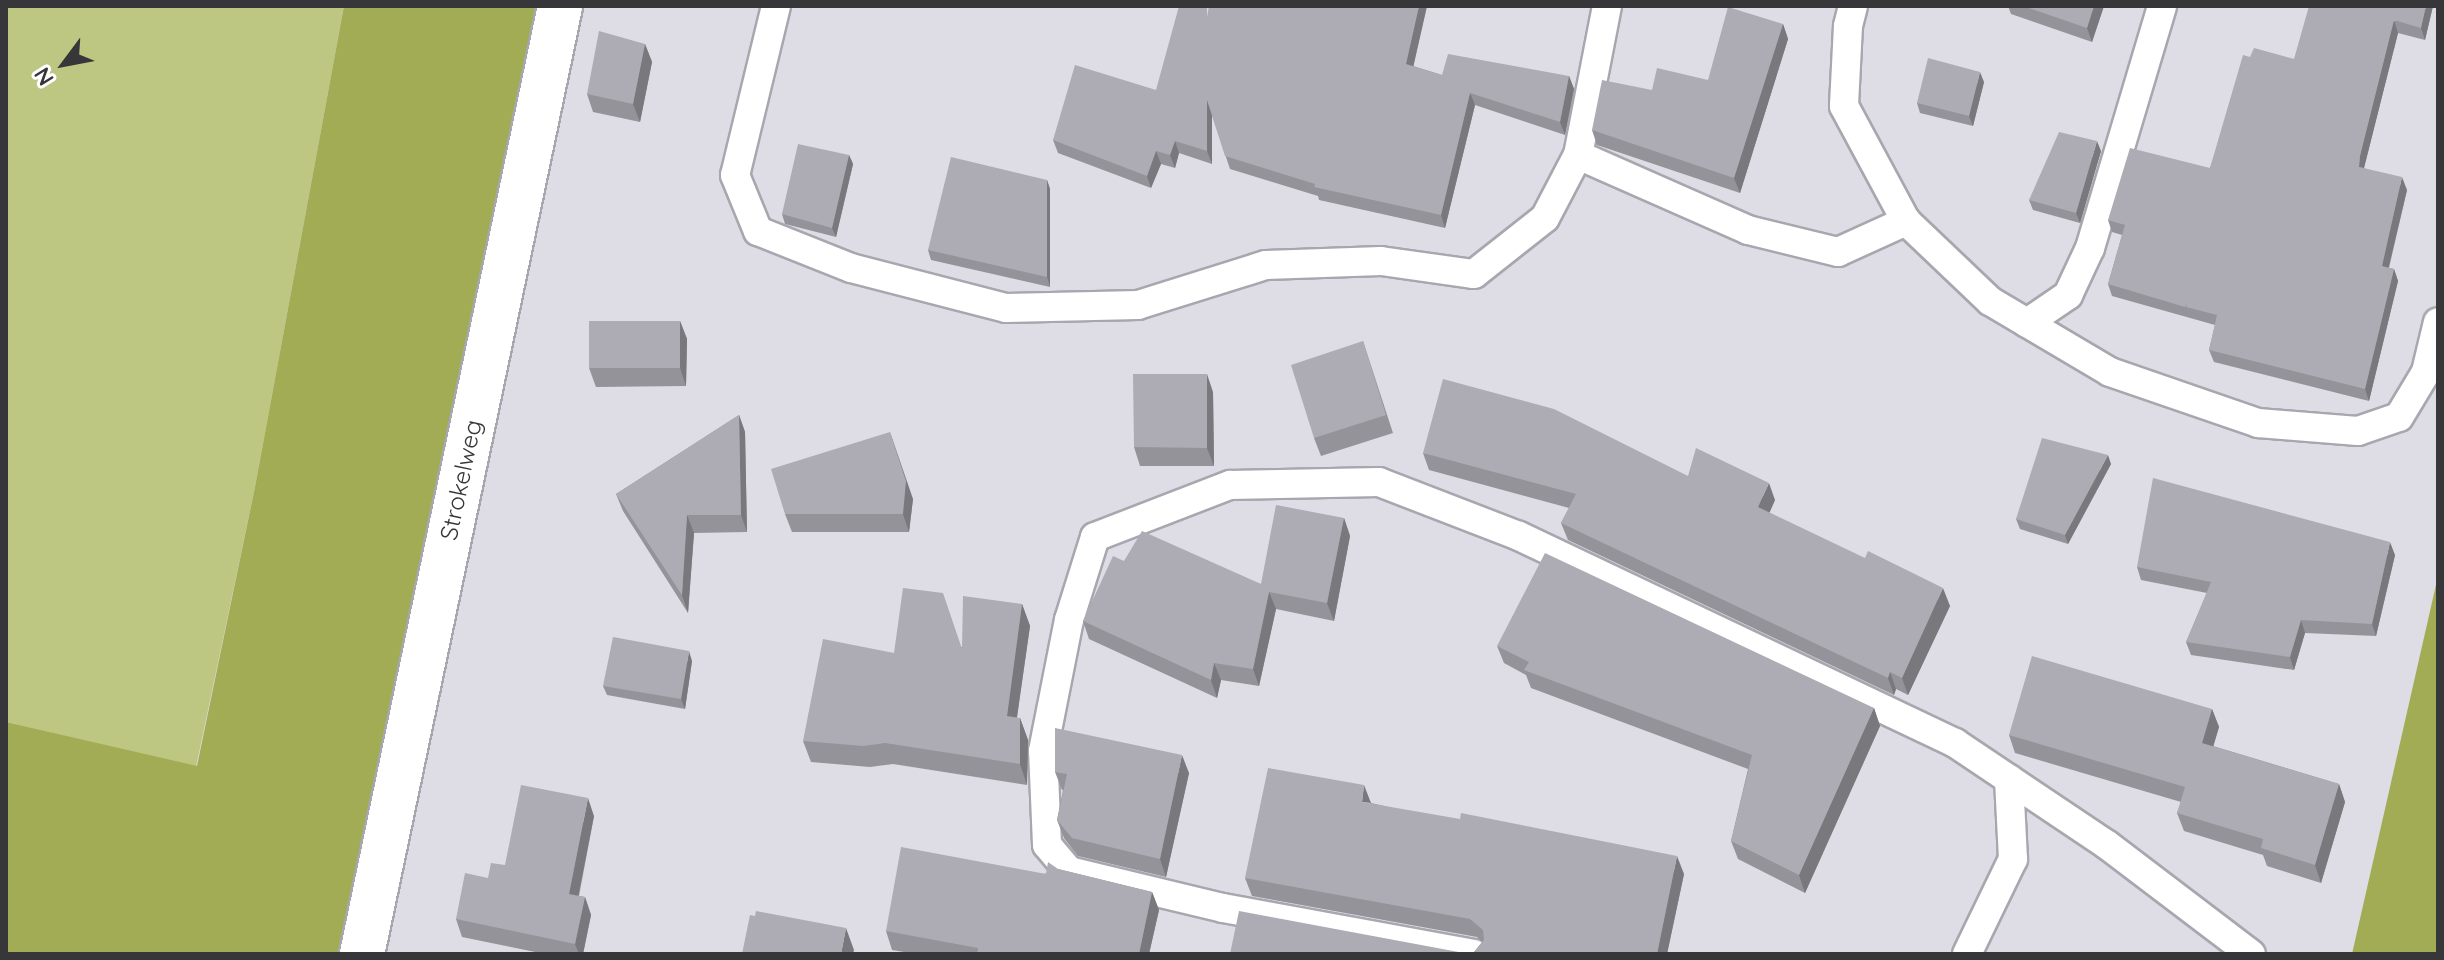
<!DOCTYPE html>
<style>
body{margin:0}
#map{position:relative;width:2444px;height:960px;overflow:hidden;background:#dedde6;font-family:Quicksand,sans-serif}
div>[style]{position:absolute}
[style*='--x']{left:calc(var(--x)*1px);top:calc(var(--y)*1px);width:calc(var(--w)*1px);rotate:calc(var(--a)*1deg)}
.green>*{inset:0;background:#bec782}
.forest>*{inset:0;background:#a2ac54}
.roads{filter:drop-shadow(2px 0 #a7a7af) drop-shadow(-2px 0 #a7a7af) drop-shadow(0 2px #a7a7af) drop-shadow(0 -2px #a7a7af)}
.lane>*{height:28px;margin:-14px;padding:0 14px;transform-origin:14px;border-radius:14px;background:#fff}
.street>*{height:44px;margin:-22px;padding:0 22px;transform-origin:22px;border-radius:22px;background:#fff}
.wall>*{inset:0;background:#95939a}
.shaded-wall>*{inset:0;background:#79787d}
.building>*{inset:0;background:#adabb3}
span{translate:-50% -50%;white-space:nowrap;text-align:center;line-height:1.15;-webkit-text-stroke:8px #fff;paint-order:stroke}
.street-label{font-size:24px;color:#37373a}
.frame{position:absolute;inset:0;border:8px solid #37373a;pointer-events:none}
.north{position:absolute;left:24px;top:24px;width:80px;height:80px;-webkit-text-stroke:6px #fff;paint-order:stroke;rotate:238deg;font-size:22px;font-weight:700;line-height:32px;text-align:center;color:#37373a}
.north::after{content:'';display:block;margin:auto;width:28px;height:36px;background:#37373a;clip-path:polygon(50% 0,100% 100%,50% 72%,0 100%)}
</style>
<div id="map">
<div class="green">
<div style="clip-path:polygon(6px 6px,344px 6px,255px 487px,196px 767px,6px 722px)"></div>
</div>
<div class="forest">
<div style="clip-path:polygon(344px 6px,537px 6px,348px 954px,6px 954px,6px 722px,197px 766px,255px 487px)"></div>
<div style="clip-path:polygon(2438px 576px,2438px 954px,2352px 954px)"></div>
</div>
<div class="roads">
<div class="lane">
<div style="--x:776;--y:6;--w:174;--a:103.6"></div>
<div style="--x:735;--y:175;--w:61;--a:67.7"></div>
<div style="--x:758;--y:231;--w:100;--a:21.7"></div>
<div style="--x:851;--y:268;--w:160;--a:14.5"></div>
<div style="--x:1006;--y:308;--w:132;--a:-1.3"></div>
<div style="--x:1138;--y:305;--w:134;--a:-17.4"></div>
<div style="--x:1266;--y:265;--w:115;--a:-2"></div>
<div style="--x:1381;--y:261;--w:94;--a:8"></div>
<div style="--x:1474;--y:274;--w:90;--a:-38.3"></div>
<div style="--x:1545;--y:218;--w:71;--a:-62.4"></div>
<div style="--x:1607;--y:6;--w:152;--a:101"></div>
<div style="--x:1578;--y:155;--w:186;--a:23.8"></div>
<div style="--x:1748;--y:230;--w:93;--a:13.7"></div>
<div style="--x:1838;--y:252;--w:75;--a:-24.5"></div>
<div style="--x:1853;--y:6;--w:21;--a:104"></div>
<div style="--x:1848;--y:26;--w:80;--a:92.9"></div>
<div style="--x:1844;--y:106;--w:131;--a:61.7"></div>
<div style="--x:1906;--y:221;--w:116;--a:43.6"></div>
<div style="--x:1990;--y:301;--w:139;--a:30.6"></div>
<div style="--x:2110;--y:372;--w:157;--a:19"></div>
<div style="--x:2258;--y:423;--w:100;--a:4.6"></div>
<div style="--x:2358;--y:431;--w:43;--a:-18.9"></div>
<div style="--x:2399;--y:417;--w:52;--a:-59"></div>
<div style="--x:2426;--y:372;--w:51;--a:-76.5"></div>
<div style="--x:2027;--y:323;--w:50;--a:-34.3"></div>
<div style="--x:2068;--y:295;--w:52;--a:-64.9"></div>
<div style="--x:2090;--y:248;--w:252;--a:-73.4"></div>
<div style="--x:1474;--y:954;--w:255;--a:-169.6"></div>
<div style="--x:1223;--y:908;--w:158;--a:-166.5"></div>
<div style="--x:1069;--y:871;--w:34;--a:-130"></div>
<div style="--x:1047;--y:845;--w:94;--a:-92.4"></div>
<div style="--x:1043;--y:751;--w:134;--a:-78.8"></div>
<div style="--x:1069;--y:620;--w:87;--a:-72.6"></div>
<div style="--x:1095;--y:537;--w:145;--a:-21.1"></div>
<div style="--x:1230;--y:485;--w:149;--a:-1.2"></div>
<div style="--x:1379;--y:482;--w:150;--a:21.1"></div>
<div style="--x:1519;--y:536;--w:483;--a:25.4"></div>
<div style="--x:1955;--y:743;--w:182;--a:33.8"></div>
<div style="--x:2106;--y:844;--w:182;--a:37.2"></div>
<div style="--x:1967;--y:954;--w:106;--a:-64.2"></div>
<div style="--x:2013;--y:859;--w:80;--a:-92.9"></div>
</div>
<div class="street">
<div style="--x:362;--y:954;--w:968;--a:-78.2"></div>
</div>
</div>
<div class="wall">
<div style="clip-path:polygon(1427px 6px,1413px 66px,1442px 75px,1569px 76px,1574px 89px,1565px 135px,1475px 105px,1445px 228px,1319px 200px,1318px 196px,1230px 169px,1212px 115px,1212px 164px,1179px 153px,1175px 168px,1161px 164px,1151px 188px,1058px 153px,1053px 140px,1156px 90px)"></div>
<div style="clip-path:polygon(2008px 6px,2104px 6px,2092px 42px,2011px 14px)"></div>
<div style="clip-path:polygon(2433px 6px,2425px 40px,2398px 33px,2364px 168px,2407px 190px,2389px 268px,2394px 269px,2398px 281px,2369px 401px,2214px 362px,2209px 350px,2215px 325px,2112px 296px,2108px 284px,2122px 235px,2112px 232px,2108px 220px,2210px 168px,2250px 57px,2294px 59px)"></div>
<div style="clip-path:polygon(1783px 24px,1788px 39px,1740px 193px,1597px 145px,1592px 130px,1652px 90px,1708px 80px)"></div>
<div style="clip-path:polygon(645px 44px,652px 62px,640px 122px,593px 112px,587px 94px)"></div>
<div style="clip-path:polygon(1984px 82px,1973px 126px,1920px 113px,1917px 103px)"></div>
<div style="clip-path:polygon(2101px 151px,2080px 223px,2033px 210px,2029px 200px)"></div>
<div style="clip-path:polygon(849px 155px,853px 164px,836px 237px,785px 224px,782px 214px)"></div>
<div style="clip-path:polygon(1047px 180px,1050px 189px,1050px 287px,931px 260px,928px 250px)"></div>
<div style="clip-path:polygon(680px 321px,687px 339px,686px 386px,596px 387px,589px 368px)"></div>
<div style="clip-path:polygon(1363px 341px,1393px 433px,1321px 456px,1314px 438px)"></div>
<div style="clip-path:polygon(1213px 392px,1214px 466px,1140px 466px,1134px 447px)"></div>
<div style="clip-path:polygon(739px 415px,745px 432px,747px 532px,694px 533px,688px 613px,623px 511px,616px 494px)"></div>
<div style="clip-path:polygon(1423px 453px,1688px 476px,1775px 500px,1769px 513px,1950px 606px,1908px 695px,1896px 689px,1894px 695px,1568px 540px,1561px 523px,1569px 508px,1429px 470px)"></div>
<div style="clip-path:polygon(2111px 464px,2068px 544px,2020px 529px,2016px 519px)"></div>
<div style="clip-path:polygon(913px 499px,909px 532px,792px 532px,785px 514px)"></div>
<div style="clip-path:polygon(1344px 518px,1350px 536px,1334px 621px,1276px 609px,1259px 686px,1221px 680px,1217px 698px,1089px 639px,1083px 621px,1124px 561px,1261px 584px)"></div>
<div style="clip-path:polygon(2395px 555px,2376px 636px,2305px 633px,2294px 670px,2191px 655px,2186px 642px,2207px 593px,2141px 580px,2137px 567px)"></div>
<div style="clip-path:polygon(1022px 604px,1030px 626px,1017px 718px,1020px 718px,1028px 740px,1027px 785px,893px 764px,870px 767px,811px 762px,803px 741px,894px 653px,962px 647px)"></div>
<div style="clip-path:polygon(1497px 646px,1874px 708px,1880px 726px,1805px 893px,1738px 859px,1731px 841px,1748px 769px,1531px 688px,1526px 675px,1504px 663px)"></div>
<div style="clip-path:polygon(692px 661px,685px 709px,607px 695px,603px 686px)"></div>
<div style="clip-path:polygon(2212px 709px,2219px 727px,2213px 746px,2339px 784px,2345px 802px,2321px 883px,2267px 866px,2263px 855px,2184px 831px,2177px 813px,2181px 802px,2015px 753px,2009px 735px)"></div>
<div style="clip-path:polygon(1055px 772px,1189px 773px,1166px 877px,1078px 856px,1064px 838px,1057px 820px,1063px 790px,1062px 790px)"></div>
<div style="clip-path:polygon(1371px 803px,1684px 874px,1667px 954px,1464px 953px,1474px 952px,1482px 942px,1477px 937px,1252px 896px,1245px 878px)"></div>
<div style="clip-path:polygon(594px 816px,579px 896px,585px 897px,591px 915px,583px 954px,545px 954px,462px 937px,456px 919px,488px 878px,505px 865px)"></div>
<div style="clip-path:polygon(1058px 869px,1152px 892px,1159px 910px,1149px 954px,916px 954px,892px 950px,886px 931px)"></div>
</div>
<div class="shaded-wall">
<div style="clip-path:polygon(1419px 6px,1427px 6px,1411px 77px,1406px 64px)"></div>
<div style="clip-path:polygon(2094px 6px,2104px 6px,2092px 42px,2087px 28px)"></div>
<div style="clip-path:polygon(2426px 6px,2433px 6px,2425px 40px,2421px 28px)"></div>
<div style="clip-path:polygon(2394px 20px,2398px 33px,2364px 168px,2359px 167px,2360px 156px)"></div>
<div style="clip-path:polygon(1783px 24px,1788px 39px,1740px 193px,1734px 178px)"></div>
<div style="clip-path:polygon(645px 44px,652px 62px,640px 122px,633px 104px)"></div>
<div style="clip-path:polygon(1980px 72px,1984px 82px,1973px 126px,1969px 116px)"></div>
<div style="clip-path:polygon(1569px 76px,1574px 89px,1565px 135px,1560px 122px)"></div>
<div style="clip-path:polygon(1470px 93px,1475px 105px,1445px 228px,1441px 215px)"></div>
<div style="clip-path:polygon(1207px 100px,1212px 113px,1212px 164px,1207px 151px)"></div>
<div style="clip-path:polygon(1175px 141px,1179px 153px,1175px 168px,1170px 155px)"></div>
<div style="clip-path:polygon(2097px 141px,2101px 151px,2080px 223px,2076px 213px)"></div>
<div style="clip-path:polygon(1156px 151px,1161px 164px,1151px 188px,1147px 176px)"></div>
<div style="clip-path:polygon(849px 155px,853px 164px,836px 237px,832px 228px)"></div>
<div style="clip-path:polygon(2402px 177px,2407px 190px,2386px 278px,2382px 266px)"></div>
<div style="clip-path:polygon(1047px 180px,1050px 189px,1050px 287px,1047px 277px)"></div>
<div style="clip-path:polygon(2394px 269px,2398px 281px,2369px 401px,2365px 389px)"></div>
<div style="clip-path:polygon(680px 321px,687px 339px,686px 386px,680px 368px)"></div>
<div style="clip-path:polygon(1207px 374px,1213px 392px,1214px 466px,1207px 448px)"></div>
<div style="clip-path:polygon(739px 415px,745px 432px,747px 532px,741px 515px)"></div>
<div style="clip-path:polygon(890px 432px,913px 499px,909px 532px,903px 514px)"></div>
<div style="clip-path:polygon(2108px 455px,2111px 464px,2068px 544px,2065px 535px)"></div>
<div style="clip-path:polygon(1769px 483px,1775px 500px,1764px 525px,1758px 507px)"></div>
<div style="clip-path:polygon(687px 515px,694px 533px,688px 613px,682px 595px)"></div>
<div style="clip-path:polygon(1344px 518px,1350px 536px,1334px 621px,1327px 603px)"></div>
<div style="clip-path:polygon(2390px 542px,2395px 555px,2376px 636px,2372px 624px)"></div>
<div style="clip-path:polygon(1943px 588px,1950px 606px,1908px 695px,1902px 678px)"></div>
<div style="clip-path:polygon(1269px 592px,1276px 609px,1259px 686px,1253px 669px)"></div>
<div style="clip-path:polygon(1022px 604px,1030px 626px,1014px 737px,1007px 716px)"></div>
<div style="clip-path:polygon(2301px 620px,2305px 633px,2294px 670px,2290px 657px)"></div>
<div style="clip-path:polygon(689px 651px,692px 661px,685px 709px,681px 699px)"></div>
<div style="clip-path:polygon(1214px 663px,1221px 680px,1217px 698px,1211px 680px)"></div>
<div style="clip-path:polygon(1890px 672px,1896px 689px,1894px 695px,1888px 678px)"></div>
<div style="clip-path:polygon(1874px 708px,1880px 726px,1805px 893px,1799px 875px)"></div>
<div style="clip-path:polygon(2212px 709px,2219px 727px,2209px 761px,2202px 743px)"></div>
<div style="clip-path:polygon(1020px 718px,1028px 740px,1027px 785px,1020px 764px)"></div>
<div style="clip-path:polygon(1182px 755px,1189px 773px,1166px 877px,1160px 859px)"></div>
<div style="clip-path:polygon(2339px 784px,2345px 802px,2321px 883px,2315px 865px)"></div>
<div style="clip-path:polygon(1364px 785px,1371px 803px,1362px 802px)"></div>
<div style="clip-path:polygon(588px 798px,594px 816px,575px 912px,569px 894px)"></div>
<div style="clip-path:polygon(1677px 856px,1684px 874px,1667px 954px,1657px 954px)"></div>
<div style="clip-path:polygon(1152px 892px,1159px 910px,1149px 954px,1139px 954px)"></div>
<div style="clip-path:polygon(585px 897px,591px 915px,583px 954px,579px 954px,575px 944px)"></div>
<div style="clip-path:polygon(846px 928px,854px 950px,853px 954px,841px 954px)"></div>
</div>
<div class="building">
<div style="clip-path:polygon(1179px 6px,1207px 6px,1207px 17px,1209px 6px,1419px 6px,1406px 64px,1442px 75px,1448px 54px,1569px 76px,1560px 122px,1470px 93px,1441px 215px,1314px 187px,1315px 184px,1225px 156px,1207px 100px,1207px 151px,1175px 141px,1170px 155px,1156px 151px,1147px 176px,1053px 140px,1075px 65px,1156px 90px)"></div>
<div style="clip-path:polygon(2023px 6px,2094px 6px,2087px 28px)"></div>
<div style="clip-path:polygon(2309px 6px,2426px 6px,2421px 28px,2394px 20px,2360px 156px,2359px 167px,2402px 177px,2382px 266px,2394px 269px,2365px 389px,2209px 350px,2217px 315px,2186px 307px,2187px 304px,2185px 307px,2108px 284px,2125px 225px,2108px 220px,2130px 148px,2210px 168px,2243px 55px,2250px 57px,2254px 48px,2294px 59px)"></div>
<div style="clip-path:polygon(1728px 7px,1783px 24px,1734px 178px,1592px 130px,1602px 80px,1652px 90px,1657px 68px,1708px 80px)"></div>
<div style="clip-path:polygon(599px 31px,645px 44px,633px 104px,587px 94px)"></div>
<div style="clip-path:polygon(1928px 58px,1980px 72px,1969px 116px,1917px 103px)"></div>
<div style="clip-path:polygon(2059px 132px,2097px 141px,2076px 213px,2029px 200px)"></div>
<div style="clip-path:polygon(798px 144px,849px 155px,832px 228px,782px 214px)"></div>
<div style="clip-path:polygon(951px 157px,1047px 180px,1047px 277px,928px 250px)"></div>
<div style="clip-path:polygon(589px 321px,680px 321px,680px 368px,589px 368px)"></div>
<div style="clip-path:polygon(1363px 341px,1386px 415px,1314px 438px,1291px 365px)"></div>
<div style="clip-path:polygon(1133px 374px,1207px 374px,1207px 448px,1134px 447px)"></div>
<div style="clip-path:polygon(1443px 379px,1554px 409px,1688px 476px,1696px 448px,1769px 483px,1758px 507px,1865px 558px,1868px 551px,1943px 588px,1902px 678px,1890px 672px,1888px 678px,1561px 523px,1576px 494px,1423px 453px)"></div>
<div style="clip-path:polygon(739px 415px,741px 515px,687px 515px,682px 595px,616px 494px)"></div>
<div style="clip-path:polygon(890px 432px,906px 481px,903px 514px,785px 514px,771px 469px)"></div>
<div style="clip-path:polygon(2042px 438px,2108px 455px,2065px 535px,2016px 519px)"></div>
<div style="clip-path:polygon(2153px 478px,2390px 542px,2372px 624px,2301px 620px,2290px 657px,2186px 642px,2211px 582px,2137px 567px)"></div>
<div style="clip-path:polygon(1276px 505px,1344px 518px,1327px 603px,1269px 592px,1253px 669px,1214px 663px,1211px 680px,1083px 621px,1113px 556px,1124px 561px,1142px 531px,1261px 584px)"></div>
<div style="clip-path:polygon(1545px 553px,1874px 708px,1799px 875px,1731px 841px,1752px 755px,1524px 670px,1529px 662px,1497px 646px)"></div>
<div style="clip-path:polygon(903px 588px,943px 593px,962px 649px,963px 596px,1022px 604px,1007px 716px,1020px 718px,1020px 764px,885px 743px,863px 746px,803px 741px,823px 639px,894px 653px)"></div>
<div style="clip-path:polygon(613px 637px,689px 651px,681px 699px,603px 686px)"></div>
<div style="clip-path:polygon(2032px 656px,2212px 709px,2202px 743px,2339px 784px,2315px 865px,2261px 848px,2263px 839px,2177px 813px,2185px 787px,2009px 735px)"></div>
<div style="clip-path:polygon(1055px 728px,1182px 755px,1160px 859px,1072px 838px,1057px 820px,1067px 774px,1055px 772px)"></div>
<div style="clip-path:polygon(1268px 768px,1364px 785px,1362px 802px,1460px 819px,1461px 813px,1677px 856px,1657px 954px,1230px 954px,1239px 911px,1464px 953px,1474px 952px,1484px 940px,1483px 930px,1470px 919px,1245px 878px)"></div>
<div style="clip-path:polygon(521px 785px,588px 798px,569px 894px,585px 897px,575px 944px,456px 919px,465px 873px,488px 878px,491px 863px,505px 865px)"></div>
<div style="clip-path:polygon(901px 847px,1046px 874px,1048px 862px,1058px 869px,1152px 892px,1139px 954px,977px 954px,978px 948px,886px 931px)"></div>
<div style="clip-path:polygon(756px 911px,846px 928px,841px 954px,742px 954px,750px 915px,755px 916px)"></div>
</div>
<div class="street-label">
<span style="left:461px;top:480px;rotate:-78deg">Strokelweg</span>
</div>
<div class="frame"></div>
<div class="north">N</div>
</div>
